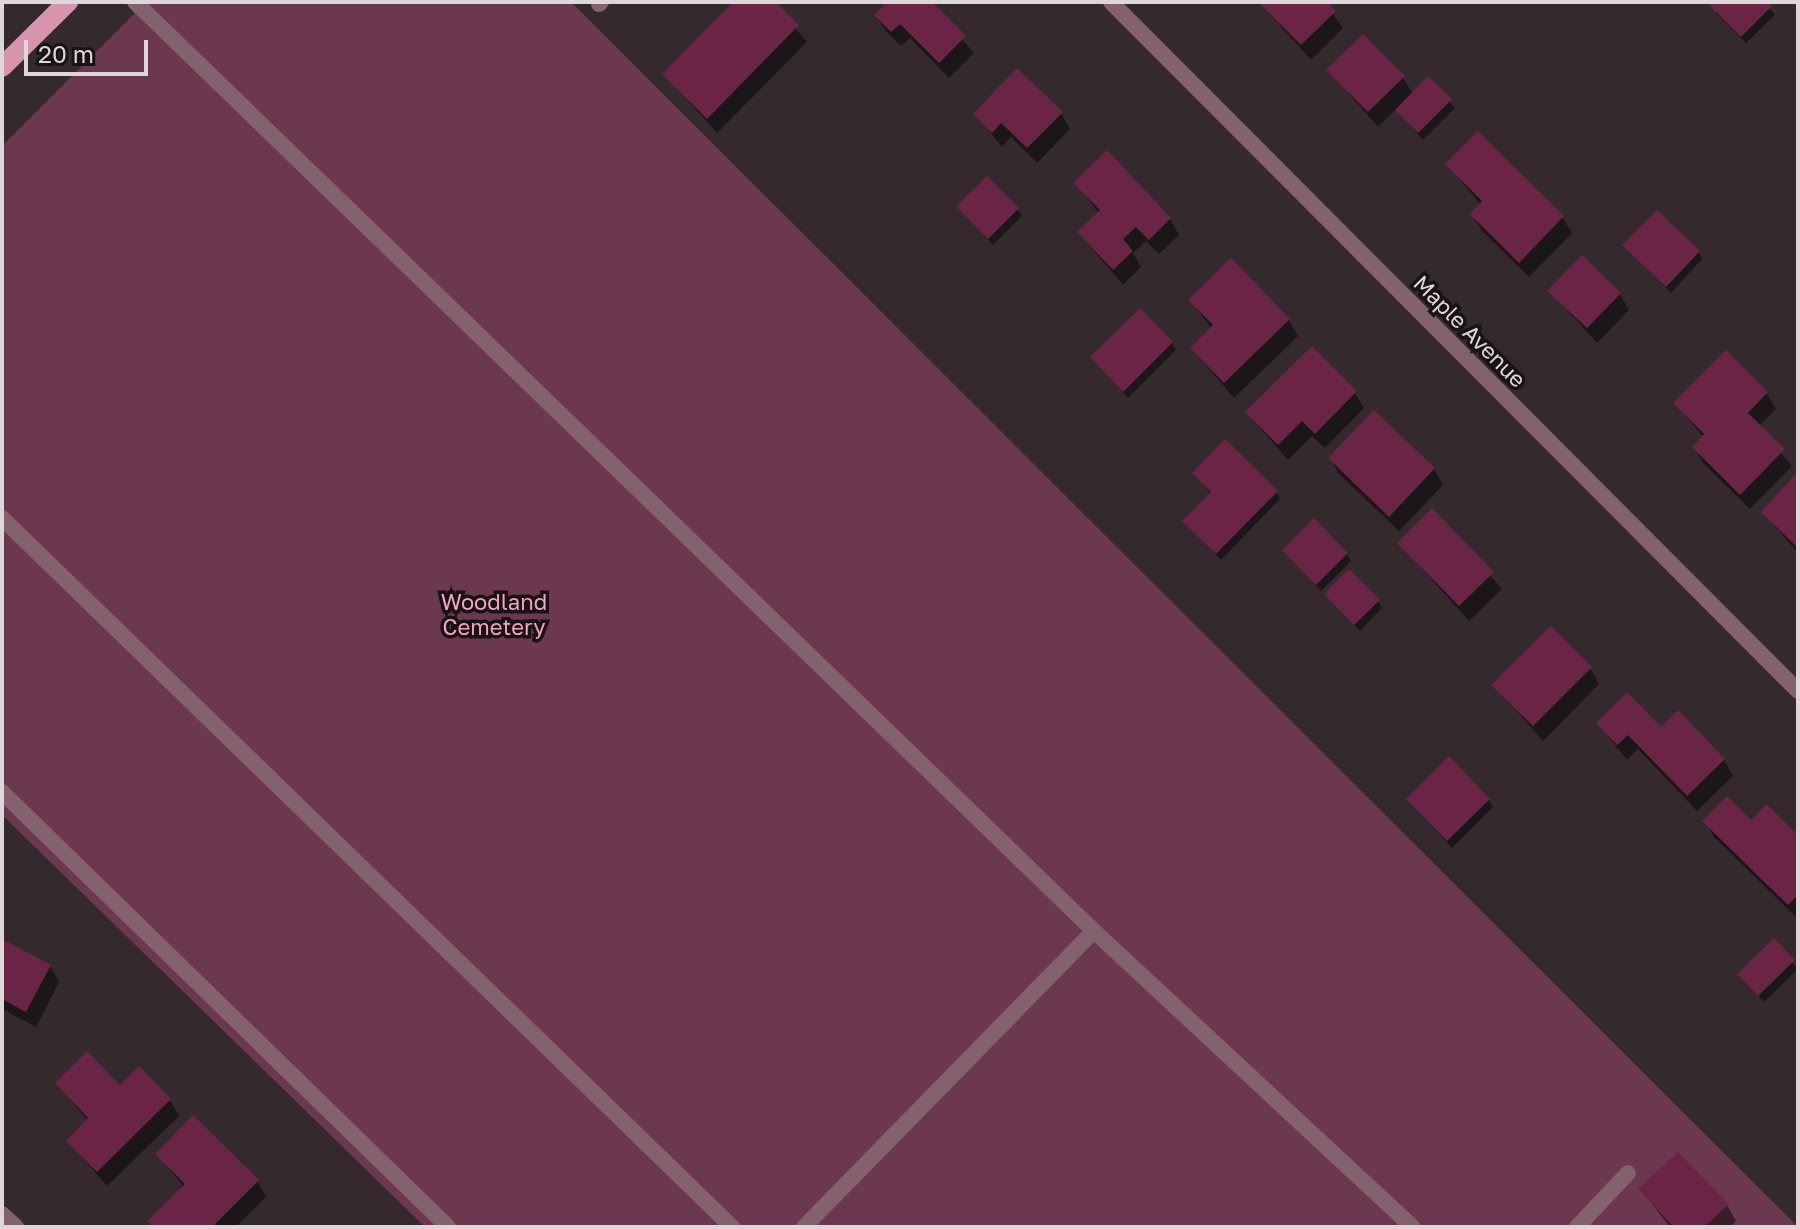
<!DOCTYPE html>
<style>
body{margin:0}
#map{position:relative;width:1800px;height:1229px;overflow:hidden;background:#342a2d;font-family:"Golos Text",sans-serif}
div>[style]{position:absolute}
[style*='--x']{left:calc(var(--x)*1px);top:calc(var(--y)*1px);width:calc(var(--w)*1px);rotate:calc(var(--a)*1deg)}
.green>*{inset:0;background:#6c384f}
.shadow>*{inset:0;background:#0007}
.building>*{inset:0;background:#6a2546}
.street>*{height:16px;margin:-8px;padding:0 8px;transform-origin:8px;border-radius:8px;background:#83616e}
.primary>*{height:20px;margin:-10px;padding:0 10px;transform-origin:10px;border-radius:10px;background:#d894af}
span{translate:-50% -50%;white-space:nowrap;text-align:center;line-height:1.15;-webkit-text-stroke:7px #181415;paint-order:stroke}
.street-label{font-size:22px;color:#ded7da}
.park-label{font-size:22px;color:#f5a1c3}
.frame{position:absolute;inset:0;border:4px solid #ded7da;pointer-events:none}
.scale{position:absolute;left:24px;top:40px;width:124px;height:36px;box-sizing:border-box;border:4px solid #ded7da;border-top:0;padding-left:10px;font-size:24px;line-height:28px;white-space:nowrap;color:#ded7da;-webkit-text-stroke:6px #181415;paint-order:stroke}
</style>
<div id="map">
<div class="green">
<div style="clip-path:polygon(146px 2px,571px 2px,1798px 1227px,425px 1227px,2px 815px,2px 146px)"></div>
</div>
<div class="shadow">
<div style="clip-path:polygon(736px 2px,773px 2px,807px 42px,717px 133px,664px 74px)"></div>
<div style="clip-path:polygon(890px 2px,929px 2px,974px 53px,949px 78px,910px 38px,901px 46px,886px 31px,876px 16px)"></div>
<div style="clip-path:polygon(1259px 2px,1324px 2px,1343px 28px,1311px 60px)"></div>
<div style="clip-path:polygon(1715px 2px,1765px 2px,1775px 15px,1746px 43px,1716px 13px)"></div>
<div style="clip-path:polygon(1329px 70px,1403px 78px,1413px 94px,1428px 79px,1455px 108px,1423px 140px,1396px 109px,1378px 127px)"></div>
<div style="clip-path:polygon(1061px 113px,1070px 129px,1037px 163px,1011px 137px,1002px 147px,976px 114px)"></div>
<div style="clip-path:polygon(1478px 134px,1563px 218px,1572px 233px,1529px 277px,1481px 230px,1472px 214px,1481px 205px,1448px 165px)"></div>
<div style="clip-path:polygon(1076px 183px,1170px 219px,1179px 235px,1159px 254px,1146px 241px,1133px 253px,1141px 267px,1123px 285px,1079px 233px,1099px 213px)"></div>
<div style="clip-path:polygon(959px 206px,1017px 209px,1022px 216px,993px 245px)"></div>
<div style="clip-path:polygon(1625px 246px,1698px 252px,1702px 259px,1671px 293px)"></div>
<div style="clip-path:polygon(1550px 291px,1620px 294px,1629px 310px,1597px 343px)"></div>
<div style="clip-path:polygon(1190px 300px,1289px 320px,1298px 336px,1234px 398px,1192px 349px,1212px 329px)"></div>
<div style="clip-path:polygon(1172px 343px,1176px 350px,1128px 398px,1092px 358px)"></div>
<div style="clip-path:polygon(1726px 353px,1767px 394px,1776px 409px,1759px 426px,1792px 466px,1750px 509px,1703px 463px,1694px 447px,1704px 438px,1676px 404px)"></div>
<div style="clip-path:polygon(1355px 393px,1364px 408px,1325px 448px,1312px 436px,1288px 460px,1247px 413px)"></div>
<div style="clip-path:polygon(1330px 458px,1434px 469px,1443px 485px,1399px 531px,1339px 474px)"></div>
<div style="clip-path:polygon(1194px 473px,1276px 492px,1280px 499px,1221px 560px,1184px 521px,1211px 494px)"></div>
<div style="clip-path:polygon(1798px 475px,1798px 553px,1763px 512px)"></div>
<div style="clip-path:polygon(1432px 511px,1502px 589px,1469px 621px,1399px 543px)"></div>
<div style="clip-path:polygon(1285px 550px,1347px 554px,1351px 561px,1321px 591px)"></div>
<div style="clip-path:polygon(1326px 595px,1378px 601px,1382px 608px,1360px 631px)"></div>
<div style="clip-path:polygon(1590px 668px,1599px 684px,1543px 741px,1494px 685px)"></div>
<div style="clip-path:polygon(1598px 723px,1660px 730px,1724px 760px,1733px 776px,1697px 811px,1638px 749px,1627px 760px)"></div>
<div style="clip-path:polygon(1408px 800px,1489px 800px,1493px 807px,1452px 848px)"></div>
<div style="clip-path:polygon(1705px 821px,1751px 822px,1798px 838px,1798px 919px,1714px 837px)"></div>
<div style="clip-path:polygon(1774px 941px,1798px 969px,1764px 1002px,1740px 974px)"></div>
<div style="clip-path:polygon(2px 942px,50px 966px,59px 982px,36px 1027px,2px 1009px)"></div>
<div style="clip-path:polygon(57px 1083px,120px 1088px,170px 1100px,179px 1116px,107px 1186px,68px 1141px,88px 1121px)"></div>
<div style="clip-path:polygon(157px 1154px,257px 1181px,266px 1197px,236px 1227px,153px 1227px,184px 1187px)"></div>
<div style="clip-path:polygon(1641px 1190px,1727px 1205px,1736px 1221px,1730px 1227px,1670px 1227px)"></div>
</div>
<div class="building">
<div style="clip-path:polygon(733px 2px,776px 2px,799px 25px,707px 119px,662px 74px)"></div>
<div style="clip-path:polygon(887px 2px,932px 2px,966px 36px,939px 63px,900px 24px,891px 32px,874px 15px)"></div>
<div style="clip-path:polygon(1258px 2px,1327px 2px,1336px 11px,1301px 45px)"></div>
<div style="clip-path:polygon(1712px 2px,1768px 2px,1772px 6px,1741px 37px,1709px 5px)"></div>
<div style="clip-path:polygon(1363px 34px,1405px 76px,1368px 112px,1326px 70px)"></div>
<div style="clip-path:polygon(1017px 68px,1063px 112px,1027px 148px,1001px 123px,992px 133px,973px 114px)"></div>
<div style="clip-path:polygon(1428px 76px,1452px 99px,1418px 133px,1395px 110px)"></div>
<div style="clip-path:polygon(1478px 131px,1564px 216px,1519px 263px,1470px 214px,1482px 201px,1445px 164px)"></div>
<div style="clip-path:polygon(1107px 150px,1171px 218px,1149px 240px,1136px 227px,1123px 239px,1133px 251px,1113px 270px,1077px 232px,1100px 210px,1073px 183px)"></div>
<div style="clip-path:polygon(987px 176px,1019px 208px,988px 239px,956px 206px)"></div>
<div style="clip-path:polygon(1657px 210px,1700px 251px,1666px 287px,1622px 245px)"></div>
<div style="clip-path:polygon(1582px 255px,1621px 293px,1587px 328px,1547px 291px)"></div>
<div style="clip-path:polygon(1231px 258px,1290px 319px,1224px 383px,1190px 348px,1213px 325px,1188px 300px)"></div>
<div style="clip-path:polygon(1140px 308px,1173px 342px,1123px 392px,1090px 357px)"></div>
<div style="clip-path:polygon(1312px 346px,1357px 391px,1315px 434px,1302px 421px,1278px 445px,1245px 412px)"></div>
<div style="clip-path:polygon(1726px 350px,1768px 392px,1748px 413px,1785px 449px,1740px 495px,1692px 447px,1704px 434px,1673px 403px)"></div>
<div style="clip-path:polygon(1374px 410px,1435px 468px,1389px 517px,1328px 458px)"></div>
<div style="clip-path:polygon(1225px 439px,1278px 491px,1216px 554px,1182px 521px,1211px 492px,1192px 473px)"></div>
<div style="clip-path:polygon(1798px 472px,1798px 548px,1761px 512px)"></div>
<div style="clip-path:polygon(1432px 508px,1494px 572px,1459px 606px,1397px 543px)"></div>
<div style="clip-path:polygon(1314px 518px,1348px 553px,1316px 585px,1282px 550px)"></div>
<div style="clip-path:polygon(1349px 569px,1380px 600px,1354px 625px,1324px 594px)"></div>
<div style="clip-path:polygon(1551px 626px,1592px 667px,1533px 726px,1491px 685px)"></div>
<div style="clip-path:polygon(1627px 692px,1661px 727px,1678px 710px,1725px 759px,1687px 796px,1628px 735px,1617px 745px,1596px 723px)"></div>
<div style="clip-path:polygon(1449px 756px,1490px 799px,1447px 841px,1406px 799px)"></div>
<div style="clip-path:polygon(1727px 796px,1751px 820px,1766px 804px,1798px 835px,1798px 895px,1788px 905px,1702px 821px)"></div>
<div style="clip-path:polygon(1774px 938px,1795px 960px,1758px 996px,1737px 974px)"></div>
<div style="clip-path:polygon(2px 939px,51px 965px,26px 1012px,2px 999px)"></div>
<div style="clip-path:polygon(87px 1051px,120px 1085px,139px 1066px,171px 1099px,97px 1172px,66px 1141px,88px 1118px,55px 1083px)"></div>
<div style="clip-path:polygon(193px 1115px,259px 1180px,212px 1227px,153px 1227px,147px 1221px,185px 1184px,155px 1154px)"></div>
<div style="clip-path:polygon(1678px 1152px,1729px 1204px,1704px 1227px,1674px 1227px,1638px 1189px)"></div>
</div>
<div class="street">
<div style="--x:135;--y:2;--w:1335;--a:44.09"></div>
<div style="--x:1094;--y:931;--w:434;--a:42.9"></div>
<div style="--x:1111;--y:2;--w:973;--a:45.08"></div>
<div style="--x:599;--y:4;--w:3;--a:-45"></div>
<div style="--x:2;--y:518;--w:1018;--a:44.16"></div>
<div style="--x:2;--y:792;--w:623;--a:44.28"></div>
<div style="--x:2;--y:1214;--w:19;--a:43"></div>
<div style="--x:804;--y:1227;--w:414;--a:-45.6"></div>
<div style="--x:1577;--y:1227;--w:74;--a:-46.6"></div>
</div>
<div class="primary">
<div style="--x:2;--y:67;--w:93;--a:-44.6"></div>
</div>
<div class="street-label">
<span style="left:1470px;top:331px;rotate:45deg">Maple Avenue</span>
</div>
<div class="park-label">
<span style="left:494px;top:614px">Woodland<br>Cemetery</span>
</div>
<div class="frame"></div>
<div class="scale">20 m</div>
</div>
